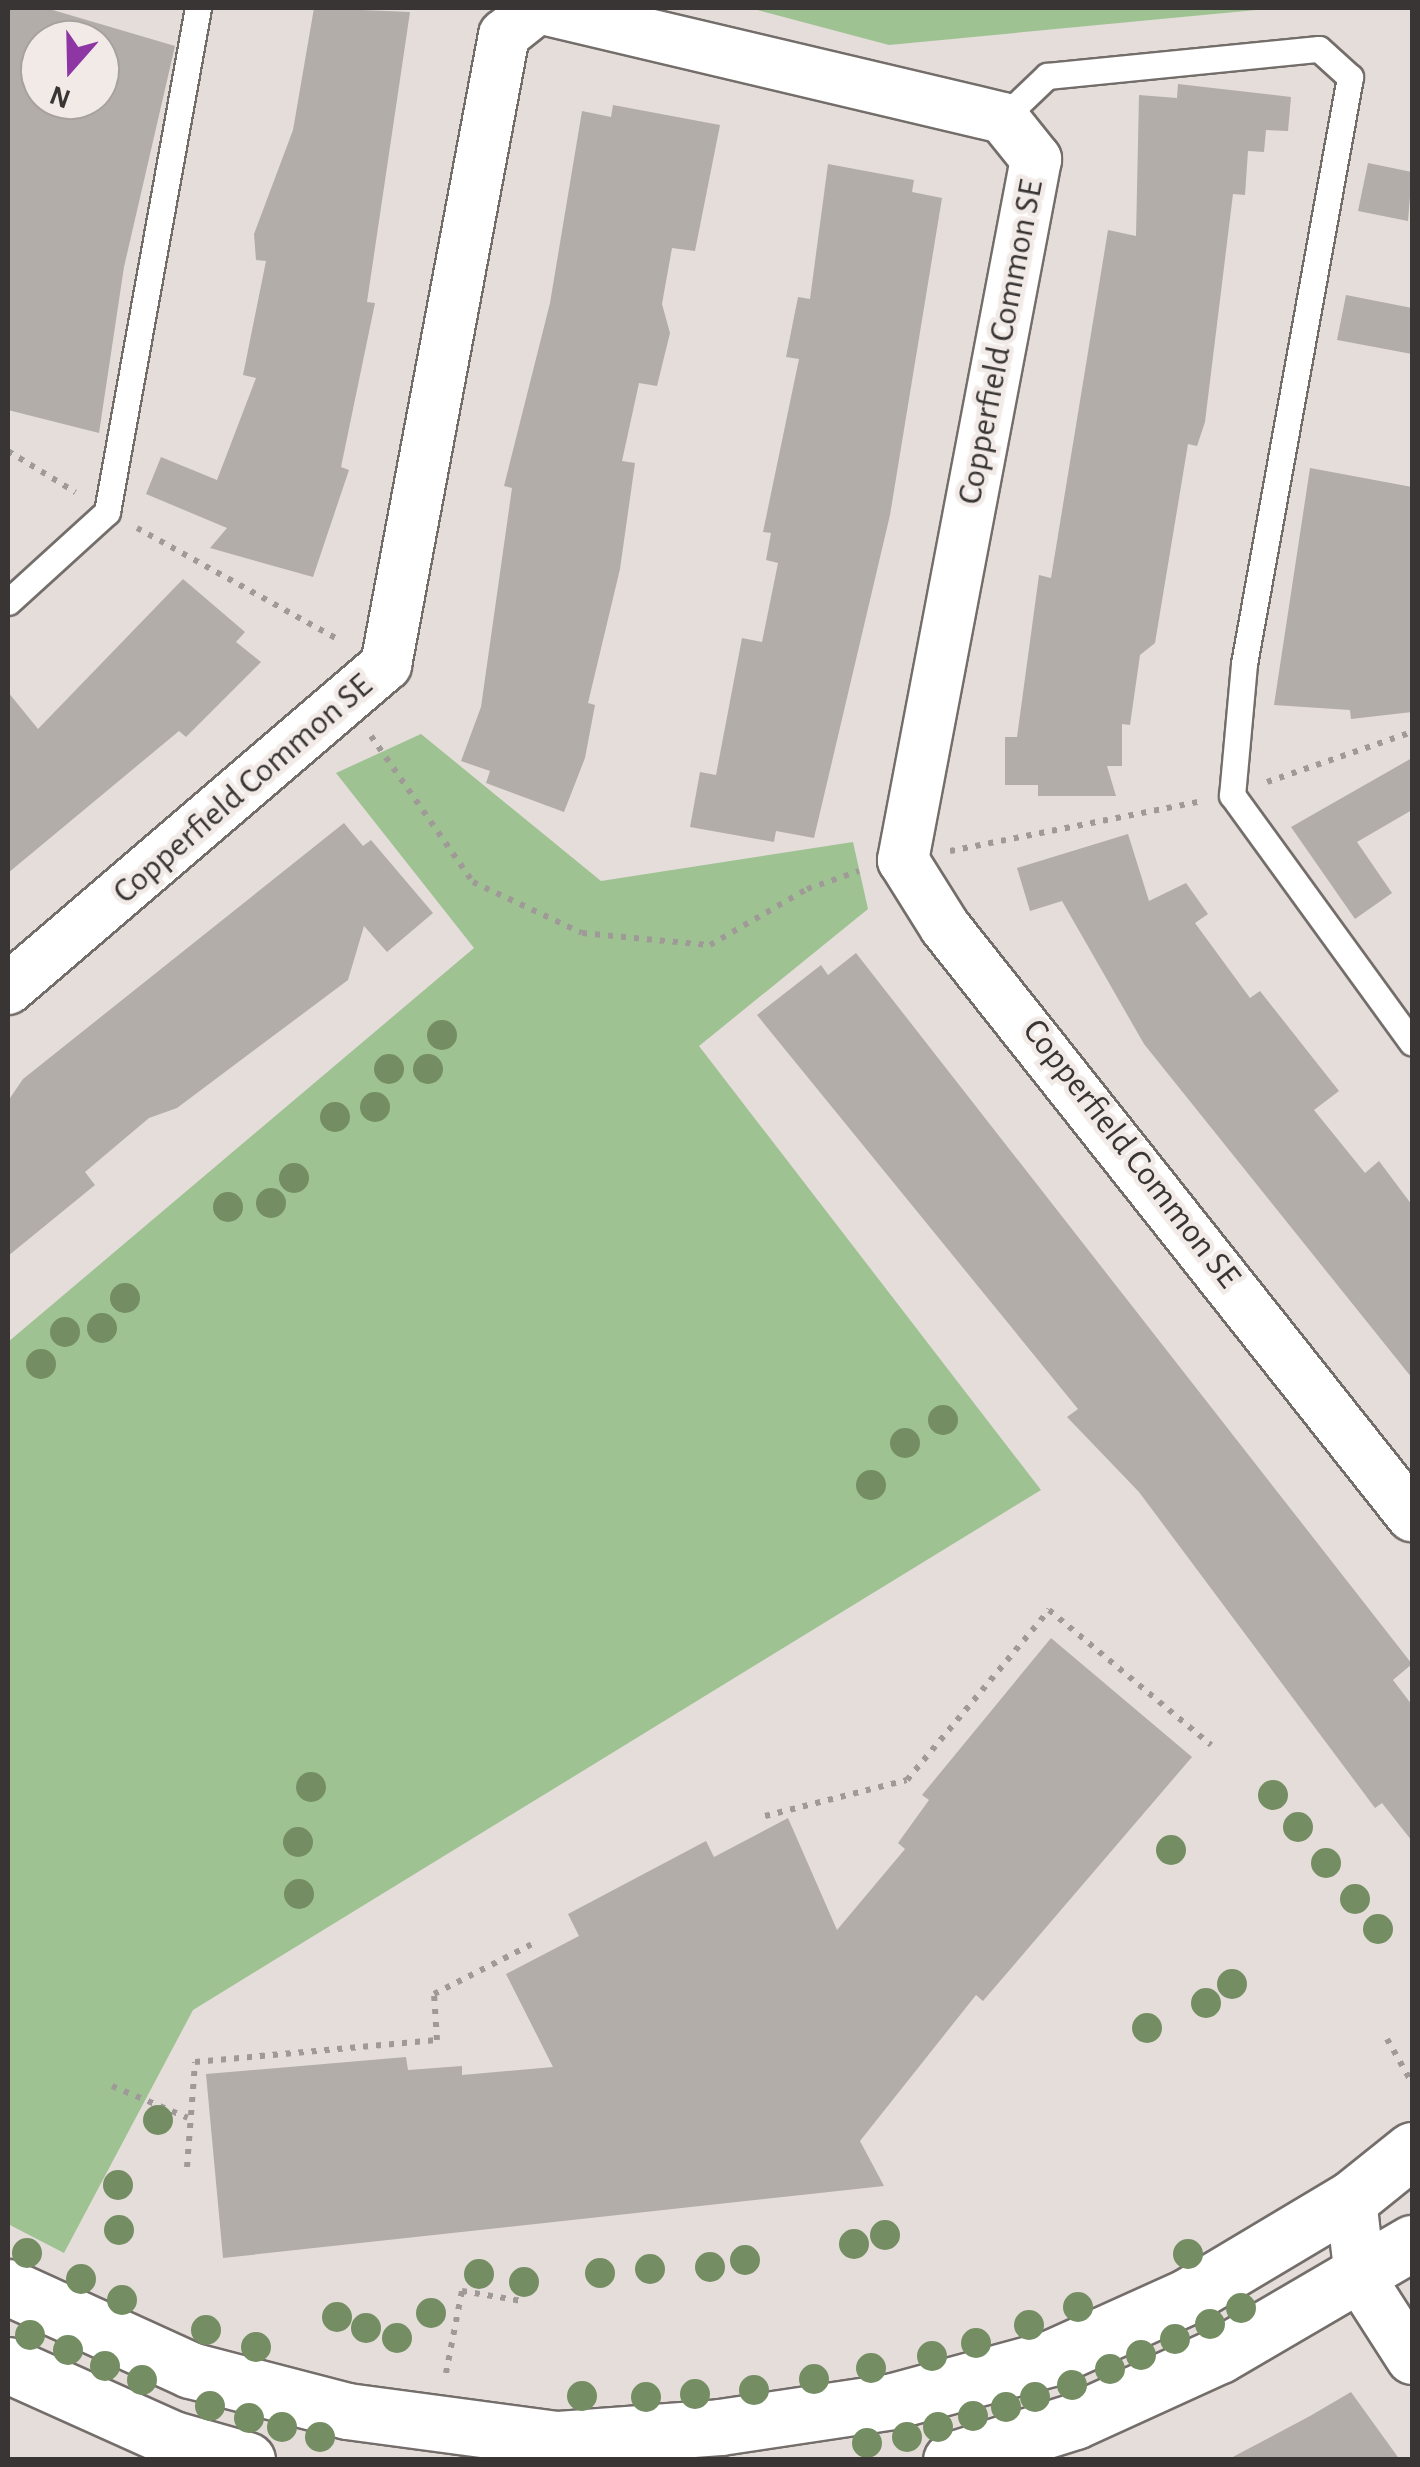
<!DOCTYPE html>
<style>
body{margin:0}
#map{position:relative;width:1420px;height:2467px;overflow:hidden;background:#e4ddd9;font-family:"Alegreya Sans",sans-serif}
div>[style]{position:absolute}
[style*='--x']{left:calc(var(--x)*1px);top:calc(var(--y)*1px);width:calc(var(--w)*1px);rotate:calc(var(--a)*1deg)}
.green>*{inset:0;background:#9fc293}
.building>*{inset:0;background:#b3ada9}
.path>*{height:6px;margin-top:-3px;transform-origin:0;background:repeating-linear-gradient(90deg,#9f9a97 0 5px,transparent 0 13px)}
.roads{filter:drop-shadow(2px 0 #746e6b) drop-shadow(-2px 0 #746e6b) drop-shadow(0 2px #746e6b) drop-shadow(0 -2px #746e6b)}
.lane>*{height:25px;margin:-12.5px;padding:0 12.5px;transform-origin:12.5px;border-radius:12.5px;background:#fff}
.street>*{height:50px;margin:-25px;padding:0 25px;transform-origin:25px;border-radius:25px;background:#fff}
.secondary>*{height:55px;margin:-27.5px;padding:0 27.5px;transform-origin:27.5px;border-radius:27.5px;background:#fff}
.trees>*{width:30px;height:30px;margin:-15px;border-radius:50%;background:#748d62}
span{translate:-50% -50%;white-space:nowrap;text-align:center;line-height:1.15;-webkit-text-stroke:9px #f1eae6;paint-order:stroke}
.street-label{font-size:35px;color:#383534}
.frame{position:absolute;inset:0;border:10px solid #383534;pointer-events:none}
.north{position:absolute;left:20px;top:20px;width:100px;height:100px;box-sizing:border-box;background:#f1eae6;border:2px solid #a7a29f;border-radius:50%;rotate:200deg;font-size:28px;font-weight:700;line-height:40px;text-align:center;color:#383534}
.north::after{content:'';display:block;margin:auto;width:35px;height:45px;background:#8e37a4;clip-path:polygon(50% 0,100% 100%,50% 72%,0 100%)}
</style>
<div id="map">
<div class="green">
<div style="clip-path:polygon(750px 8px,1276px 8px,889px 45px)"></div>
<div style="clip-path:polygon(421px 734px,601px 881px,853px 842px,868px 909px,699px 1046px,1041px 1490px,193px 2010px,64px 2253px,8px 2224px,8px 1342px,474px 948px,336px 773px)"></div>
</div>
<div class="building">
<div style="clip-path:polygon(evenodd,8px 8px,46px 8px,175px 46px,124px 267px,99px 433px,8px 410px,8px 8px,40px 40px,100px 40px,100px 100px,40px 100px,40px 40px)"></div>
<div style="clip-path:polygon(314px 8px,410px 12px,367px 302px,375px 303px,341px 467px,349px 470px,313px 577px,210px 548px,227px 528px,146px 494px,161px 457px,217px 480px,256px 378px,243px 375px,266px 261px,256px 260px,254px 234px,293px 130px)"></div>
<div style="clip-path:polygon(1178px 84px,1291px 97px,1288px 131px,1266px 130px,1264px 152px,1248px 151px,1245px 195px,1233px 194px,1205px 422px,1197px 446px,1188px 444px,1155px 643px,1140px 655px,1130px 725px,1122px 724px,1122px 766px,1107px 766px,1116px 796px,1038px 796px,1038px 785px,1005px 785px,1005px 737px,1017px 737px,1039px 575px,1051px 578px,1108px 230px,1136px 236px,1139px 95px,1177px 98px)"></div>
<div style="clip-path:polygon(613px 105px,720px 125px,695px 251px,672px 248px,662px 304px,670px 333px,657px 386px,639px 383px,622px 461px,635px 463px,620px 569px,588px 703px,595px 705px,585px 758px,564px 812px,486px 783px,490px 771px,461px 761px,481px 707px,512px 488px,504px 486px,550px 303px,582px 111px,611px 117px)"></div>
<div style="clip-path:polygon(1368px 163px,1412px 172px,1408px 221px,1358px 211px)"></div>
<div style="clip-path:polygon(828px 164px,914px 180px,912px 192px,942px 198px,890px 515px,814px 838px,776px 831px,774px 842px,690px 827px,700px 772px,716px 775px,742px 638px,762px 642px,778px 563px,766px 560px,771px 533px,763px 532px,799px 359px,786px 357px,798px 297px,810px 299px)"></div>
<div style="clip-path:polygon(1346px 295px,1412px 308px,1412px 354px,1337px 340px)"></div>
<div style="clip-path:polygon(1310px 468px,1412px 487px,1412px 712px,1351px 719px,1350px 710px,1274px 705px)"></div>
<div style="clip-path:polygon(183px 579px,245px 632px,236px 642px,261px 662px,186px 737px,179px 731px,8px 873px,8px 692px,38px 729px)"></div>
<div style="clip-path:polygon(1412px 758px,1412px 810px,1357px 842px,1392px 893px,1355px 919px,1291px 827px)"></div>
<div style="clip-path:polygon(344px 823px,363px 846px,371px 840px,433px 913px,387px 952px,364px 926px,348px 980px,177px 1108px,149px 1118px,85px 1172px,95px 1185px,8px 1256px,8px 1101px,23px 1079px)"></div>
<div style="clip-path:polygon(1128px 834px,1149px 901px,1186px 883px,1208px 914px,1195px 923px,1250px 998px,1260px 991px,1339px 1091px,1314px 1110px,1365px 1173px,1379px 1161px,1412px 1205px,1412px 1378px,1144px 1044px,1062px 901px,1030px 911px,1017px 868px)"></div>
<div style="clip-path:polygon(856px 953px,1412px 1664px,1393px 1680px,1412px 1705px,1412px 1841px,1382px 1803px,1375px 1808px,1139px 1492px,1067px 1417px,1078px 1409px,757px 1015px,821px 965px,828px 975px)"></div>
<div style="clip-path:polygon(1051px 1638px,1192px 1757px,983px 2001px,976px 1995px,860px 2141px,884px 2186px,223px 2258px,206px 2074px,406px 2057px,408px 2070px,462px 2066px,462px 2075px,553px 2067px,506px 1974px,579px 1936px,568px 1914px,706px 1841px,714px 1857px,788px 1818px,837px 1930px,905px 1849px,898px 1843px,929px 1800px,922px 1795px)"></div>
<div style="clip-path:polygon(1351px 2392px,1400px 2460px,1227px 2460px,1310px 2416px)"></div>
</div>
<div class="path">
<div style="--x:8;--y:451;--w:79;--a:31.5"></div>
<div style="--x:137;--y:528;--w:233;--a:29"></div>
<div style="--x:371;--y:736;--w:178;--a:55.1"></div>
<div style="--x:473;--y:882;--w:120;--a:25.1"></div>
<div style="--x:582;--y:933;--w:129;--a:5.4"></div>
<div style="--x:710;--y:945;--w:112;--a:-30"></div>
<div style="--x:807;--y:889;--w:55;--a:-19.1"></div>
<div style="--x:1267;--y:782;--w:153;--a:-19"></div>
<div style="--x:950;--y:851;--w:257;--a:-11.2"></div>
<div style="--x:765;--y:1816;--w:146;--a:-14.2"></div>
<div style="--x:907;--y:1780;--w:222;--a:-50.1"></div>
<div style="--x:1049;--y:1610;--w:211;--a:39.8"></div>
<div style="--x:1387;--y:2039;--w:51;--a:60.4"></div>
<div style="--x:112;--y:2086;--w:82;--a:22.8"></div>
<div style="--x:187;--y:2167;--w:105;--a:-85.6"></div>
<div style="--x:195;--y:2062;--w:243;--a:-5.2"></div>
<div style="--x:437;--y:2040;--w:46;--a:-93.7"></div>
<div style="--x:434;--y:1994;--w:112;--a:-27"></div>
<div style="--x:446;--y:2373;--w:84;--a:-79"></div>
<div style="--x:462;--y:2291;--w:61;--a:9.5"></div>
</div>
<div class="roads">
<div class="lane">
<div style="--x:1003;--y:118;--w:61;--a:-43.7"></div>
<div style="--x:1047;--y:76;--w:273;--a:-5.7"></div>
<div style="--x:1319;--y:49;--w:42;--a:42.1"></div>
<div style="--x:1350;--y:77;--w:596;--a:100.24"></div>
<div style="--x:1244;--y:664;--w:132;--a:95.2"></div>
<div style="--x:1232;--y:795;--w:306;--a:54"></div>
<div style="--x:8;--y:602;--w:134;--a:-42.3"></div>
<div style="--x:107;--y:512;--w:512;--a:-79.77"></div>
</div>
<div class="street">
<div style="--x:8;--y:989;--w:498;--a:-40.6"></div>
<div style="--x:386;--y:665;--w:641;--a:-79.39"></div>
<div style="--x:504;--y:35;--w:43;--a:-38.5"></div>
<div style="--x:538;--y:8;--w:478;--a:13.3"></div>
<div style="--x:1003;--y:118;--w:53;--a:51.2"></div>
<div style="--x:1036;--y:159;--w:714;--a:100.74"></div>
<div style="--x:903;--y:860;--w:79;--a:57.9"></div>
<div style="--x:945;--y:927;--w:752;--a:51.59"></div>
<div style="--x:1351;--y:2199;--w:80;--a:83.5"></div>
<div style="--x:1360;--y:2278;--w:96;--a:57.3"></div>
</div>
<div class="secondary">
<div style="--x:8;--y:2287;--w:200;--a:24.5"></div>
<div style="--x:190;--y:2370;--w:162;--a:14.6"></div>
<div style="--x:347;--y:2411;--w:213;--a:7.6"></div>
<div style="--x:558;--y:2439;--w:162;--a:-4.2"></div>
<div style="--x:720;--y:2427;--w:175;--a:-8.5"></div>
<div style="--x:893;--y:2401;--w:164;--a:-15.2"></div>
<div style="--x:1051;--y:2358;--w:150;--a:-24.3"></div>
<div style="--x:1188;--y:2296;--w:190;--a:-30.8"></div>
<div style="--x:1351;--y:2199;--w:78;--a:-38.8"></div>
<div style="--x:8;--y:2365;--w:181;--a:24.2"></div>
<div style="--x:173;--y:2439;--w:77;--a:15.8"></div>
<div style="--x:951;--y:2460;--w:130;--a:-17.5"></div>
<div style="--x:1075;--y:2421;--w:159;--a:-24.5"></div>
<div style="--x:1220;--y:2355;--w:222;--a:-30.3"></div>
</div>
</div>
<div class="trees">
<div style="left:442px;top:1035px"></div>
<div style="left:389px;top:1069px"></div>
<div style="left:428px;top:1069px"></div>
<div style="left:375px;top:1107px"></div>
<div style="left:335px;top:1117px"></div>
<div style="left:294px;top:1178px"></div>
<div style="left:271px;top:1203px"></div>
<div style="left:228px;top:1207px"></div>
<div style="left:125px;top:1298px"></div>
<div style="left:102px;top:1328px"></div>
<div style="left:65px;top:1332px"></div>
<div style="left:41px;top:1364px"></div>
<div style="left:943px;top:1420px"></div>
<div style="left:905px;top:1443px"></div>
<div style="left:871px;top:1485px"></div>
<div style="left:311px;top:1787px"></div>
<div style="left:1273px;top:1795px"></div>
<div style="left:1298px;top:1827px"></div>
<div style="left:298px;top:1842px"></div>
<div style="left:1171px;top:1850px"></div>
<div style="left:1326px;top:1863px"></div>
<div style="left:299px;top:1894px"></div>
<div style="left:1355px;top:1899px"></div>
<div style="left:1378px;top:1929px"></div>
<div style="left:1232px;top:1984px"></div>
<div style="left:1206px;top:2003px"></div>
<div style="left:1147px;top:2028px"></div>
<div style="left:158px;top:2120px"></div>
<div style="left:118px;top:2185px"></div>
<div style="left:119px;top:2230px"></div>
<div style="left:885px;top:2235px"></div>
<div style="left:854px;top:2244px"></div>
<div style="left:27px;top:2253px"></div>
<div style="left:1188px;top:2254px"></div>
<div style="left:745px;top:2260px"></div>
<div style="left:710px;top:2267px"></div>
<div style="left:650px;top:2269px"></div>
<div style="left:600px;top:2273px"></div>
<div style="left:479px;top:2274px"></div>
<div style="left:81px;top:2279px"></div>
<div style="left:524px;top:2282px"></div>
<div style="left:122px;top:2300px"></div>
<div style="left:1078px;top:2307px"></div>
<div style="left:1241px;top:2308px"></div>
<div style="left:431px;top:2313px"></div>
<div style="left:337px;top:2317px"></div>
<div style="left:1210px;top:2324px"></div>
<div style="left:1029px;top:2325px"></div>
<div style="left:366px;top:2328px"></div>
<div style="left:206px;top:2330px"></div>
<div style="left:30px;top:2335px"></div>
<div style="left:397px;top:2338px"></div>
<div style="left:1175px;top:2339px"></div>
<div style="left:976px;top:2343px"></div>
<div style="left:256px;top:2347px"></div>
<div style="left:68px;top:2350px"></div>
<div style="left:1141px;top:2355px"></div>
<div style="left:932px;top:2356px"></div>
<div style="left:105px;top:2366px"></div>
<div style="left:871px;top:2368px"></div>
<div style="left:1110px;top:2369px"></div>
<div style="left:814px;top:2379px"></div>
<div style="left:142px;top:2380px"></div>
<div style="left:1072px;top:2385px"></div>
<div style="left:754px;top:2390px"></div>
<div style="left:695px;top:2394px"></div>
<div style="left:582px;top:2396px"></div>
<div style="left:646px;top:2397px"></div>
<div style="left:1035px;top:2397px"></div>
<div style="left:210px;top:2406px"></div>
<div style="left:1006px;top:2407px"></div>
<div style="left:973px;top:2416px"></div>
<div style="left:249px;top:2418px"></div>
<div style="left:282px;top:2427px"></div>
<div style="left:938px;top:2427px"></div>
<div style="left:320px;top:2437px"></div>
<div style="left:907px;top:2437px"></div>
<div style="left:867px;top:2443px"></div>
</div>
<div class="street-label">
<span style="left:1001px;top:342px;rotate:-79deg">Copperfield Common SE</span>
<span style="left:243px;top:789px;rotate:-41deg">Copperfield Common SE</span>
<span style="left:1131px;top:1154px;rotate:52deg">Copperfield Common SE</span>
</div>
<div class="frame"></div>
<div class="north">N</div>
</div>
